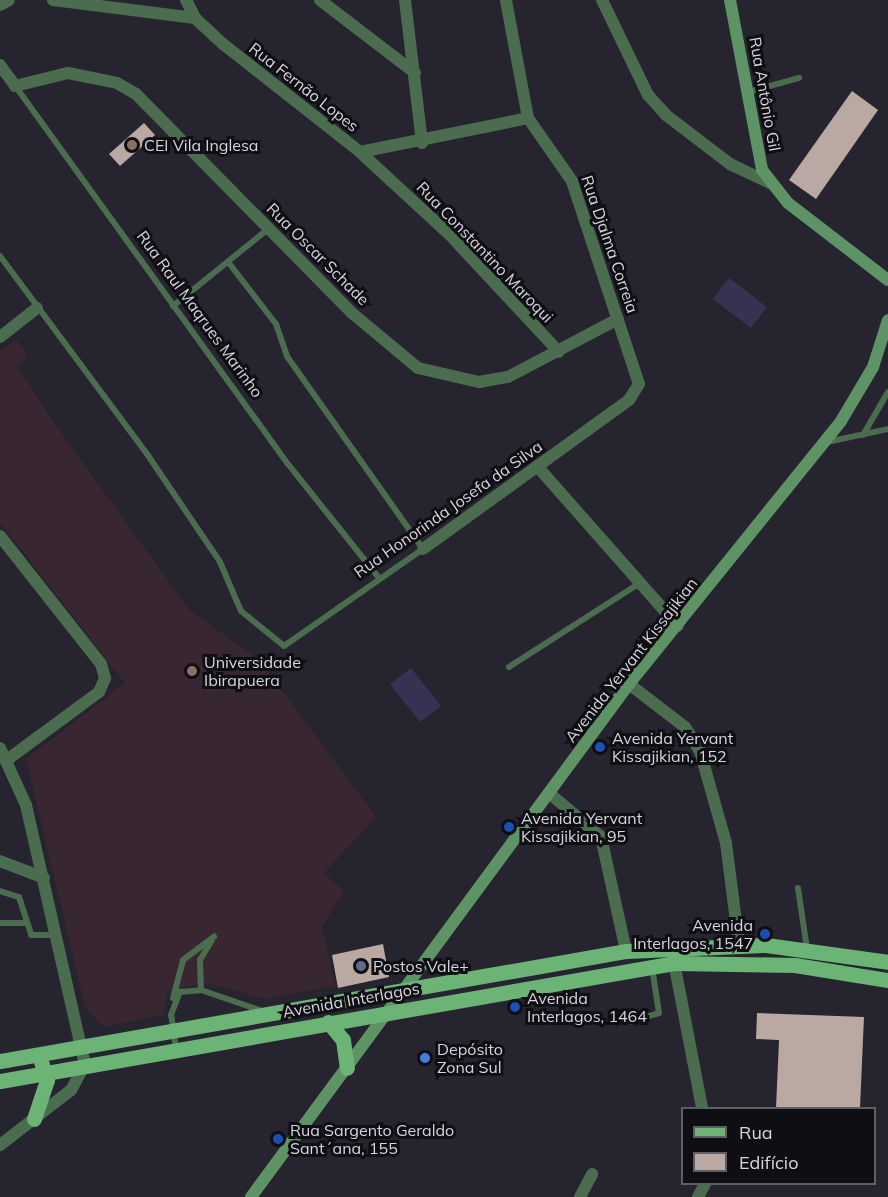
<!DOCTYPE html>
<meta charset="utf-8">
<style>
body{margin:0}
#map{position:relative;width:888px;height:1197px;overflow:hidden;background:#25242f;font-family:Mulish,sans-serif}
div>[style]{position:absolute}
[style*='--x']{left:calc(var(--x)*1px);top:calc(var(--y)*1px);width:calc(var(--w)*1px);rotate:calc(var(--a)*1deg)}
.education>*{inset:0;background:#382730}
.green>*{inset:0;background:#373251}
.building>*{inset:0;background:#baa9a3}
.lane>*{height:6px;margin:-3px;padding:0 3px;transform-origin:3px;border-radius:3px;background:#4b6c4f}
.street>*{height:12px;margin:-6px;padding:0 6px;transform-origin:6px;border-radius:6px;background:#4b6c4f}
.secondary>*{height:12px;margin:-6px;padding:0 6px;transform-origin:6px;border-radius:6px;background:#5e9465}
.primary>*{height:15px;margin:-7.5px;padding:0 7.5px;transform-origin:7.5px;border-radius:7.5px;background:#6cb376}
.dots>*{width:16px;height:16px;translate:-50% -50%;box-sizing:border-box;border:3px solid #0e0e13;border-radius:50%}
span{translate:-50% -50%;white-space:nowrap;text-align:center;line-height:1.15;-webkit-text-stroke:6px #0e0e13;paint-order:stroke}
.street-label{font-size:16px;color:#d6d5dd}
.poi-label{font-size:16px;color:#d6d5dd}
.left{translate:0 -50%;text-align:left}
.right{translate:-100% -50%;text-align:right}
.legend{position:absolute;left:681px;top:1107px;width:195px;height:78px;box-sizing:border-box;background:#0e0e13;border:2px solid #5e5e64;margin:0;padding:8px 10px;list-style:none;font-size:18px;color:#d6d5dd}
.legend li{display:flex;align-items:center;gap:12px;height:30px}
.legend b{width:30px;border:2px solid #5e5e64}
</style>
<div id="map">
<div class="education">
<div style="clip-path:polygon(16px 339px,28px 357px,17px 365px,47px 413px,190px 611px,259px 659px,376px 817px,324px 873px,344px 891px,322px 927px,335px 986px,265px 999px,208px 983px,167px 991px,163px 1015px,104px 1027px,85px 1007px,26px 759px,125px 683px,0 522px,0 351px)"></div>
</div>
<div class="green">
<div style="clip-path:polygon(729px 278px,767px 307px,751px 328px,713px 299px)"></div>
<div style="clip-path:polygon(411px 668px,441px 706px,420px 722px,390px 684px)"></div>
</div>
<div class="building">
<div style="clip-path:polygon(852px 91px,878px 110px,816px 199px,789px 180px)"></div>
<div style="clip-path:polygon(144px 123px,155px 135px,120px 166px,109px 154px)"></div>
<div style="clip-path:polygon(383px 944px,389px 977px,338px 988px,332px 955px)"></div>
<div style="clip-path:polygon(757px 1013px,864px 1017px,860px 1108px,776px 1108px,779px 1040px,756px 1039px)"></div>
</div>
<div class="lane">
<div style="--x:16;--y:87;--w:465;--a:54.2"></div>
<div style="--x:288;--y:464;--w:146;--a:51.4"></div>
<div style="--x:748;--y:92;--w:53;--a:-15.4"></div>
<div style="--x:0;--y:256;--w:247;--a:53.4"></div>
<div style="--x:147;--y:454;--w:130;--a:55.9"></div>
<div style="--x:220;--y:562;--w:53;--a:66.8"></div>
<div style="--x:241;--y:611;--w:55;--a:39.1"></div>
<div style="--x:284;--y:646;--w:169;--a:-34.9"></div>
<div style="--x:423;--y:549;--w:236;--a:-125.2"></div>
<div style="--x:287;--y:356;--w:34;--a:-109"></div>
<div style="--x:276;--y:324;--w:78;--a:-127.7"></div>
<div style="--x:173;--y:306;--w:122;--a:-39"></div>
<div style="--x:863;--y:435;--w:50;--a:-59.8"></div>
<div style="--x:827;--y:442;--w:62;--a:-12"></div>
<div style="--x:509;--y:667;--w:156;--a:-32.7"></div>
<div style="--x:798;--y:888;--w:62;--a:81.6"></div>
<div style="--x:0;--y:891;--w:20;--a:18"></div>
<div style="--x:19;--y:897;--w:40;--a:72"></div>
<div style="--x:31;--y:935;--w:26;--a:0"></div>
<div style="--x:0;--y:923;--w:27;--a:0"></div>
<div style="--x:201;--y:990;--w:30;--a:-92"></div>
<div style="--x:200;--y:960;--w:23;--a:-59"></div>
<div style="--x:173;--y:998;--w:39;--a:-75"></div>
<div style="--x:183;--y:960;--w:39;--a:-37"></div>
<div style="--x:631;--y:1022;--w:29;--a:-18"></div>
<div style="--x:659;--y:1013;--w:47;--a:-98.7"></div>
<div style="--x:176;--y:1049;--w:34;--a:-98"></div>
<div style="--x:171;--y:1015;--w:25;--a:-69"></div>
<div style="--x:180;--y:992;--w:21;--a:-5"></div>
<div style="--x:201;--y:990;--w:65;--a:19"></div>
</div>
<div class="street">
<div style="--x:53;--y:0;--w:143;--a:7.2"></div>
<div style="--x:186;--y:0;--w:20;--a:63"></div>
<div style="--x:195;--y:18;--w:38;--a:43"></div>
<div style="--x:223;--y:44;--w:174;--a:38.2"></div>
<div style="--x:360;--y:152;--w:171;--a:-11.4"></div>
<div style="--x:320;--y:0;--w:120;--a:37.5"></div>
<div style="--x:405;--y:0;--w:144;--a:83.2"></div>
<div style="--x:602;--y:0;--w:106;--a:64.2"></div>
<div style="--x:648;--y:95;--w:27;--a:48"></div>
<div style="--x:666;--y:115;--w:81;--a:37.4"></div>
<div style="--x:730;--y:164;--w:44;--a:25.4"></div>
<div style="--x:0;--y:5;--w:10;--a:-29"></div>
<div style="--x:0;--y:65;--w:26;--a:54"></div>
<div style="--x:15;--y:86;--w:55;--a:-13.8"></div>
<div style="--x:68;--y:73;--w:50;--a:11.5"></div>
<div style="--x:117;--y:83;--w:22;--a:30"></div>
<div style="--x:136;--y:94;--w:308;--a:45.4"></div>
<div style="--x:352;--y:313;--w:86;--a:39.8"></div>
<div style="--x:418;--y:368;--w:63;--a:12.9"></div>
<div style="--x:479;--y:382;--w:29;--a:-10"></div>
<div style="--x:508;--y:377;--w:124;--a:-27.8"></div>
<div style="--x:360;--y:152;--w:121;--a:42.7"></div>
<div style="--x:449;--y:234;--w:161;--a:47"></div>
<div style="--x:0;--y:337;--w:47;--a:-38.1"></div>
<div style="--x:537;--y:466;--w:213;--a:48.6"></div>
<div style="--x:0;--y:536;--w:163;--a:51.7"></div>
<div style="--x:101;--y:664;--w:15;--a:74"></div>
<div style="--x:105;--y:678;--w:15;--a:113"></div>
<div style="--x:99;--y:692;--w:113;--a:143.6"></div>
<div style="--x:423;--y:549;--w:254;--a:-35.9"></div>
<div style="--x:629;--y:400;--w:19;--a:-58"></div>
<div style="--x:639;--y:384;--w:214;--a:-108.3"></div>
<div style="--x:572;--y:181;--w:77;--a:-124.9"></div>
<div style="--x:528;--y:118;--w:120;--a:-100.6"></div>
<div style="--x:629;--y:684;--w:71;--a:37.5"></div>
<div style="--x:685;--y:727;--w:28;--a:58"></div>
<div style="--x:700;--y:751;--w:96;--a:74.2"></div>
<div style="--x:726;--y:843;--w:103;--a:82.7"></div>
<div style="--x:0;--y:748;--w:63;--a:65.5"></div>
<div style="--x:26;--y:805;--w:266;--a:77.2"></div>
<div style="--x:85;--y:1064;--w:30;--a:118"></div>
<div style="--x:71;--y:1090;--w:90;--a:142.2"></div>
<div style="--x:549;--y:793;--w:68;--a:40.2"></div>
<div style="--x:601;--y:837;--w:117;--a:77.6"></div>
<div style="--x:0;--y:861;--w:47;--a:21.1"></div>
<div style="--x:673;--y:957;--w:154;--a:79.1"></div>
<div style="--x:580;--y:1197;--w:26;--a:-62"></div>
<div style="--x:698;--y:1197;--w:15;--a:-62"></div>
</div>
<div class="secondary">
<div style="--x:730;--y:0;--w:173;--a:79.3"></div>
<div style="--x:762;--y:170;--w:42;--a:51.8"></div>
<div style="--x:788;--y:203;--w:126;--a:37.6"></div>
<div style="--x:251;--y:1197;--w:637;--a:-53.62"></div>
<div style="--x:629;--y:684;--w:338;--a:-51.1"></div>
<div style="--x:841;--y:421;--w:63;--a:-59.3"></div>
<div style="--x:873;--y:367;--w:49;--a:-72.3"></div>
</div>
<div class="primary">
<div style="--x:328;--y:1022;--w:23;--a:50"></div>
<div style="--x:343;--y:1040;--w:28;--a:82"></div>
<div style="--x:0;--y:1061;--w:636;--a:-9.97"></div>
<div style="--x:626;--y:951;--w:140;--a:-2.5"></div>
<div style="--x:766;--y:945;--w:123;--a:7.9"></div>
<div style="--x:0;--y:1081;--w:684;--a:-9.93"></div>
<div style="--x:674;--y:963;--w:121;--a:0.9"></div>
<div style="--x:795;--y:965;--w:94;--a:9.2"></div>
<div style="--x:34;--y:1119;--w:41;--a:-71.6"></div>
<div style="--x:47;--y:1080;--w:19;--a:-108"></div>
</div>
<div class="dots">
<div style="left:132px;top:145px;background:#8d6e63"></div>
<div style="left:192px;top:671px;background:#8d6e63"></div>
<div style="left:600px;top:747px;background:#1a4fb4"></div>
<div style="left:509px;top:827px;background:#1a4fb4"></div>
<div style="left:765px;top:934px;background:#1a4fb4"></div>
<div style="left:361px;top:966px;background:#5c6f8a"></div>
<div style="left:515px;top:1007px;background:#1a4fb4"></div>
<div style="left:425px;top:1058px;background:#3f7fe0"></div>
<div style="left:278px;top:1139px;background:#1a4fb4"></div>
</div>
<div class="street-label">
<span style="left:304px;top:87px;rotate:38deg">Rua Fernão Lopes</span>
<span style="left:765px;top:94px;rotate:80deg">Rua Antônio Gil</span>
<span style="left:610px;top:244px;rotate:71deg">Rua Djalma Correia</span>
<span style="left:485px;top:252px;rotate:46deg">Rua Constantino Maroqui</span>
<span style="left:318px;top:254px;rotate:45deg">Rua Oscar Schade</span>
<span style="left:200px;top:314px;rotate:54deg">Rua Raul Maqrues Marinho</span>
<span style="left:448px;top:509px;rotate:-35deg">Rua Honorinda Josefa da Silva</span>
<span style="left:631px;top:660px;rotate:-52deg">Avenida Yervant Kissajikian</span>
<span style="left:351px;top:1000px;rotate:-10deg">Avenida Interlagos</span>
</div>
<div class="poi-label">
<span class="left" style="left:144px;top:145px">CEI Vila Inglesa</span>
<span class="left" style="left:204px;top:671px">Universidade<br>Ibirapuera</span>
<span class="left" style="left:612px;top:747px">Avenida Yervant<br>Kissajikian, 152</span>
<span class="left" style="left:521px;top:827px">Avenida Yervant<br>Kissajikian, 95</span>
<span class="right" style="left:753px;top:934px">Avenida<br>Interlagos, 1547</span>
<span class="left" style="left:373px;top:966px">Postos Vale+</span>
<span class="left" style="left:527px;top:1007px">Avenida<br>Interlagos, 1464</span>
<span class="left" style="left:437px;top:1058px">Depósito<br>Zona Sul</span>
<span class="left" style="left:290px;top:1139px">Rua Sargento Geraldo<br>Sant´ana, 155</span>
</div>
<ul class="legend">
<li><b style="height:8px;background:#6cb376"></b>Rua</li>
<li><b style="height:16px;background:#baa9a3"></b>Edifício</li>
</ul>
</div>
